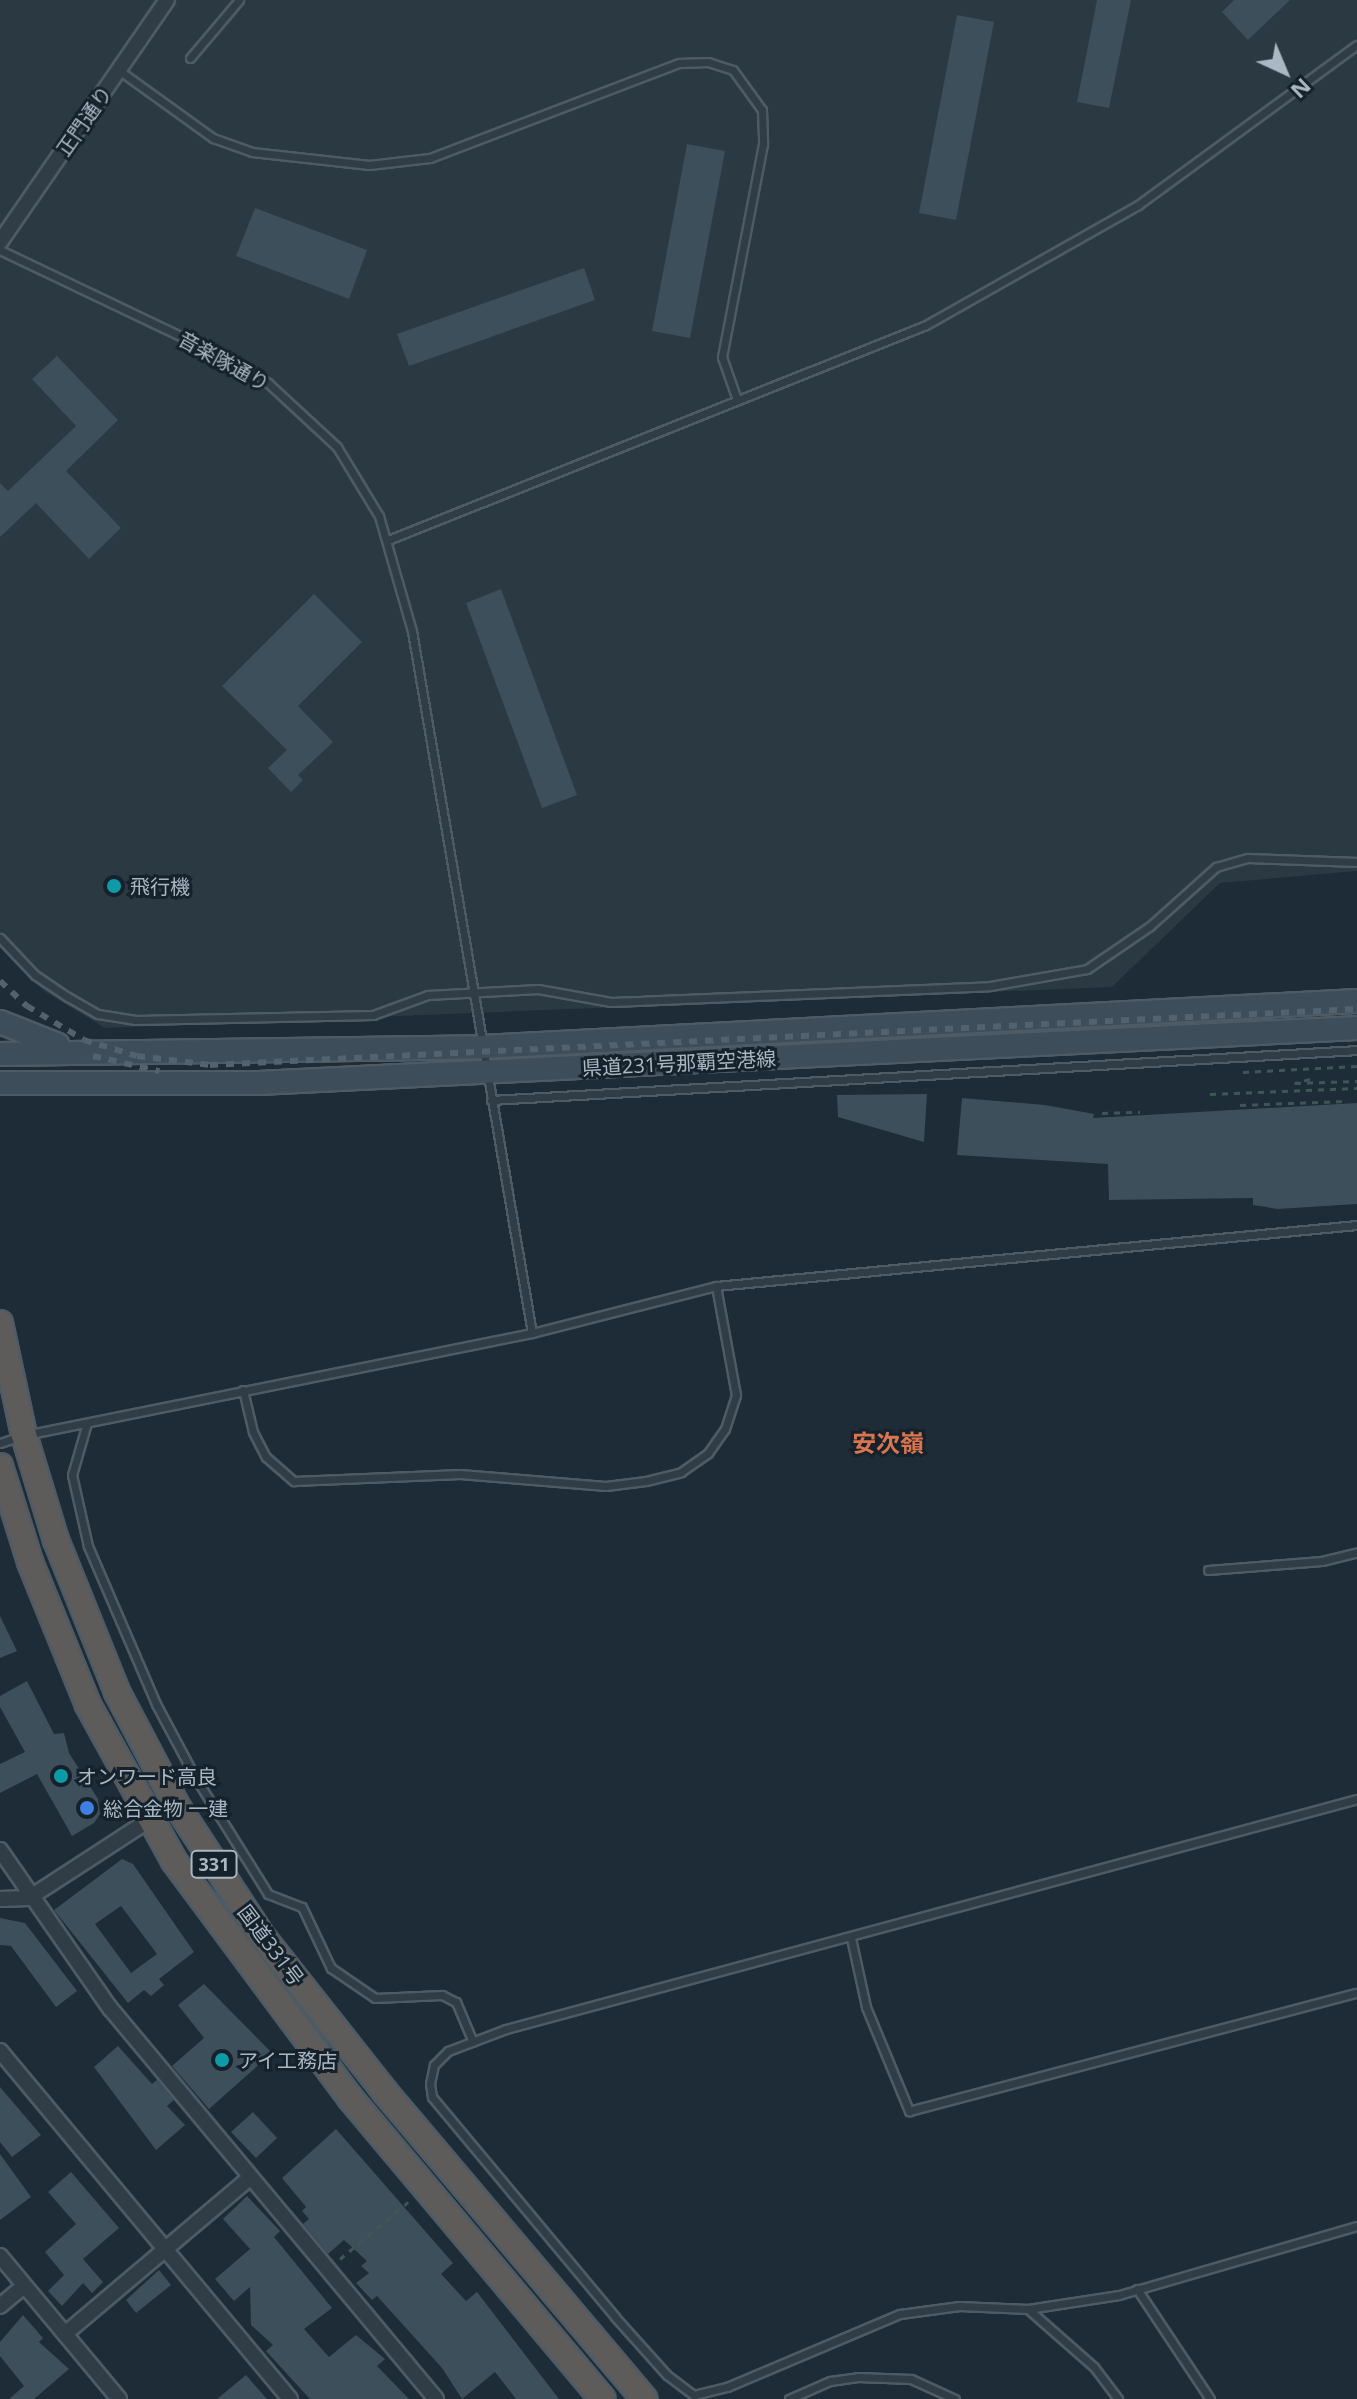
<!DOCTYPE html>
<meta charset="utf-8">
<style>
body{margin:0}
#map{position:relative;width:1357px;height:2399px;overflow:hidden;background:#1d2c36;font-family:"Open Sans","Noto Sans JP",sans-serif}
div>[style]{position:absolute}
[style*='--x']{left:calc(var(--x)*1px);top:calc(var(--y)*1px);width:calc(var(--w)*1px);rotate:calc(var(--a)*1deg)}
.airport>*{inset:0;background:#2b3943}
.building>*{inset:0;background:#3d4f5b}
.path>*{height:3px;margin-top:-1.5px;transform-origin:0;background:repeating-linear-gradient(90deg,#3e5655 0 6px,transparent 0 12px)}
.roads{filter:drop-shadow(2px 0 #4e5b65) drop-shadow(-2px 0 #4e5b65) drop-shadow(0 2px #4e5b65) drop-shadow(0 -2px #4e5b65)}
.service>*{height:7px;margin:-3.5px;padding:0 3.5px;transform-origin:3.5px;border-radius:3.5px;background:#303d47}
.minor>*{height:14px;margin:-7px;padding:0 7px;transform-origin:7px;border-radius:7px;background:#303d47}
.secondary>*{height:22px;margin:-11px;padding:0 11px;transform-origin:11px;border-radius:11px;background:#3e4d5a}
.trunk>*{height:24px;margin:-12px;padding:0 12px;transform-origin:12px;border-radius:12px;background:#5e5c5a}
.rail>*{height:6px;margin-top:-3px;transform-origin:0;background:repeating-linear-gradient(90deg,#52626e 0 8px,transparent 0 16px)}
.dots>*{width:22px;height:22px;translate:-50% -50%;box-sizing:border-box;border:4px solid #16222b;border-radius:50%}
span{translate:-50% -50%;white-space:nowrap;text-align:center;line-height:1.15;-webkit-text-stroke:6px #16222b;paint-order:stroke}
.shield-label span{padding:2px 6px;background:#16222b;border:2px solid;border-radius:6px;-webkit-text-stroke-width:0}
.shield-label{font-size:18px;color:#aab8c4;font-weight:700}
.street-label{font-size:20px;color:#aab8c4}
.poi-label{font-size:20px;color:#aab8c4}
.left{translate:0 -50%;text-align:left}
.quarter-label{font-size:24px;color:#da754f;font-weight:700}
.north{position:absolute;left:1245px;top:32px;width:80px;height:80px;-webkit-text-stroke:6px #16222b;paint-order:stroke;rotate:136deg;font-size:22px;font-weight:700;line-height:32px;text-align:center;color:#aab8c4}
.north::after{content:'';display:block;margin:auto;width:28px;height:36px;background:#aab8c4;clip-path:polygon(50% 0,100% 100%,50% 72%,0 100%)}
</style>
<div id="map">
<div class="airport">
<div style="clip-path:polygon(0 0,1357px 0,1357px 871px,1220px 883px,1112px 987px,105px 1028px,44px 991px,0 946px)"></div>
</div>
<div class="building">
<div style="clip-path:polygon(1097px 0,1131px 0,1109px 108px,1077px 102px)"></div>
<div style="clip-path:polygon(1234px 0,1290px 0,1248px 40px,1222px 12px)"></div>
<div style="clip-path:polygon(957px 15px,994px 22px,956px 220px,919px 213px)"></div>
<div style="clip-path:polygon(687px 144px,725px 151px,690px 338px,652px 331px)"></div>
<div style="clip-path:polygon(255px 208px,367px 250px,349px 299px,236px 256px)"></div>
<div style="clip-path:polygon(584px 268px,595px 300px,409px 366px,397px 334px)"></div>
<div style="clip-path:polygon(57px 356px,118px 420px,66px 471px,121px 528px,89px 559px,36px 503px,0 537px,0 483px,8px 491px,76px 426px,32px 379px)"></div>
<div style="clip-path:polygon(501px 589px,577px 795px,542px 808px,466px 603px)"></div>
<div style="clip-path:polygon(314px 594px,362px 642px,298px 706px,333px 742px,298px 775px,303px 780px,291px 792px,268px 768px,287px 750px,222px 686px)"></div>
<div style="clip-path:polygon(927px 1094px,924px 1142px,838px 1117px,837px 1095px)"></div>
<div style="clip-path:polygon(962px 1098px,1045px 1105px,1094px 1114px,1093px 1118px,1357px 1103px,1357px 1204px,1278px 1209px,1253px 1205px,1253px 1198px,1109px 1200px,1108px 1164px,957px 1155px)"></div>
<div style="clip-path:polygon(0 1616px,17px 1651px,0 1658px)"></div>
<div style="clip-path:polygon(27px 1681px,54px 1734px,64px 1733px,69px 1753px,98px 1799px,100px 1814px,94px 1823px,72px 1836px,37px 1774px,0 1793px,0 1764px,25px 1752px,0 1707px,0 1696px)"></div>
<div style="clip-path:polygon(evenodd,122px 1859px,133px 1864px,194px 1952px,159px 1979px,164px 1985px,151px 1996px,144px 1990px,128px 2003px,54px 1910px,122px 1859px,121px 1906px,157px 1954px,131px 1973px,95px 1924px,121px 1906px)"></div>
<div style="clip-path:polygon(0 1918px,25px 1923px,77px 1991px,56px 2007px,11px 1946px,0 1945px)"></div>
<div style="clip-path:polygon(204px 1984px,272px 2053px,209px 2109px,172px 2066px,204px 2038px,178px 2005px)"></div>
<div style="clip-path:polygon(118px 2046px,152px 2084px,157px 2080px,174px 2100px,167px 2106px,185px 2125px,156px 2150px,94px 2067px)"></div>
<div style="clip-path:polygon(0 2087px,41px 2135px,12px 2157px,0 2142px)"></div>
<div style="clip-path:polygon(253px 2112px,277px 2138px,256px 2158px,231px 2132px)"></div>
<div style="clip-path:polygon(336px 2129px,453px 2263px,441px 2274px,466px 2301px,477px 2292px,559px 2399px,516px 2399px,495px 2372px,462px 2399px,442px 2368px,377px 2296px,372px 2300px,356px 2283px,369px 2273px,361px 2266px,367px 2261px,344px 2240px,328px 2254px,303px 2224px,309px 2219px,302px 2211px,306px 2207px,282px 2178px)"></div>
<div style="clip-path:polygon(0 2154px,31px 2197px,0 2220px)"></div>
<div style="clip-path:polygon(71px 2172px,119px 2228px,83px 2259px,103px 2282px,92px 2293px,83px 2283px,62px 2306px,48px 2291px,64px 2275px,45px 2252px,76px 2224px,48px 2192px)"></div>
<div style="clip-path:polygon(247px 2196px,280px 2231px,274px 2237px,332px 2308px,304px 2329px,329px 2357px,356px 2335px,385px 2359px,377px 2366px,409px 2399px,310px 2399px,266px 2351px,273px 2345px,251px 2325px,250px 2287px,234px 2301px,215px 2279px,250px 2249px,223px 2219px)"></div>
<div style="clip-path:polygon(159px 2270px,171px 2285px,136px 2313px,126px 2300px)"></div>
<div style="clip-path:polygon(23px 2315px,43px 2338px,39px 2342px,69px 2369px,34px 2399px,9px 2399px,24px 2386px,0 2356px,0 2342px)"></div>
<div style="clip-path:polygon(246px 2375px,267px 2399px,217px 2399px)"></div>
</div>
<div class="path">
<div style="--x:1243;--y:1072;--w:114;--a:-3"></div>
<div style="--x:1310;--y:1079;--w:16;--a:165"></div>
<div style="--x:1295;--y:1083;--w:62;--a:-1.8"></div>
<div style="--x:1210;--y:1094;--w:147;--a:-2.3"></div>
<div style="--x:1240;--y:1105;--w:106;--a:-2.2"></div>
<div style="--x:1102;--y:1113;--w:38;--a:-2"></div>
<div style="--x:340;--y:2259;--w:89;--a:-40"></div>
</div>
<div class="roads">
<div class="service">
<div style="--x:190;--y:58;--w:76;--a:-49.8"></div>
<div style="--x:120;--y:71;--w:115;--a:35.8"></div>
<div style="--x:213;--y:138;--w:41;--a:19.7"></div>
<div style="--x:252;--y:152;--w:118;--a:6.3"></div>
<div style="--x:369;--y:165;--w:61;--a:-6.5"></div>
<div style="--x:430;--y:158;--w:267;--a:-20.9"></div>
<div style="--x:679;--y:63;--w:29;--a:-2"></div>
<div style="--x:708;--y:62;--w:26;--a:18"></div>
<div style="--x:733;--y:70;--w:49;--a:54.1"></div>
<div style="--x:762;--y:110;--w:34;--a:88"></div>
<div style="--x:763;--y:144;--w:217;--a:100.9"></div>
<div style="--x:722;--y:357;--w:42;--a:70.7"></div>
<div style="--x:0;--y:250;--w:254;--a:25.5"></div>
<div style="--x:229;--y:359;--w:46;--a:31.6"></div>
<div style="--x:268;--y:383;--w:94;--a:42.8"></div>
<div style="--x:337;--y:447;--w:81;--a:58.7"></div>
<div style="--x:379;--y:516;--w:120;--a:74"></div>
<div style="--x:412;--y:631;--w:712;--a:80.3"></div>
<div style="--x:388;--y:540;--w:579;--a:-21.78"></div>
<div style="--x:926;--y:325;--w:244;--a:-29.5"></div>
<div style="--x:1138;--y:205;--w:271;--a:-36.2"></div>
<div style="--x:0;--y:938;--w:51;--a:46.6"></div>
<div style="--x:35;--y:975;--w:40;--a:34"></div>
<div style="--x:68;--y:997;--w:34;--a:30"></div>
<div style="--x:98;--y:1014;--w:38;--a:9"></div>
<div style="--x:136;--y:1020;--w:237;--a:-1.2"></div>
<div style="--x:373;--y:1015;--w:59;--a:-20"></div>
<div style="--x:428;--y:995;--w:110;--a:-3.1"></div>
<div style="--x:538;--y:989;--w:74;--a:10.1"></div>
<div style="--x:611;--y:1002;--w:379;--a:-2.4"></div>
<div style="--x:990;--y:986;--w:98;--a:-9.9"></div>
<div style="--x:1087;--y:969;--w:76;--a:-34.3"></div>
<div style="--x:1150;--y:926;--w:89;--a:-41.8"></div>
<div style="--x:1216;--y:867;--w:33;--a:-16"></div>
<div style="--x:1248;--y:858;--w:109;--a:2.1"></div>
<div style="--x:491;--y:1100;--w:867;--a:-3.3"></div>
<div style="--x:243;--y:1390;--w:43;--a:76.6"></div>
<div style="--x:253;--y:1432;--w:28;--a:63"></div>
<div style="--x:266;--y:1457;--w:37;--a:41"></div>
<div style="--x:294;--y:1481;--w:166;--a:-2.4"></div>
<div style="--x:460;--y:1474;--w:146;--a:4.7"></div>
<div style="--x:606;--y:1486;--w:40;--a:-7.1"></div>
<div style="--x:646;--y:1481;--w:36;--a:-14"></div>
<div style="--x:681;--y:1472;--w:33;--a:-35"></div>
<div style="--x:708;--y:1453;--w:29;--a:-55"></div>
<div style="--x:725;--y:1429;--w:36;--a:-72"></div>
<div style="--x:736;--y:1395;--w:111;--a:-100.4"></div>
<div style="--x:87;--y:1423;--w:54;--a:106.1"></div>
<div style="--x:72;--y:1475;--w:73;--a:77.3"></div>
<div style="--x:88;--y:1546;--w:172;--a:66.7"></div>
<div style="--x:156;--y:1704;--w:83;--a:61.9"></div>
<div style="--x:195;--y:1777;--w:138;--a:58"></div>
<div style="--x:268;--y:1894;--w:36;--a:21"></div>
<div style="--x:302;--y:1907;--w:68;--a:64.6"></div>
<div style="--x:331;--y:1968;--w:53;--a:34.3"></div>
<div style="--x:375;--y:1998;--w:67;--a:-2.6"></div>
<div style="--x:442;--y:1995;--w:16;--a:27"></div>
<div style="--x:456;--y:2002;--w:43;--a:67"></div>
<div style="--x:30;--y:1434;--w:512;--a:-11.38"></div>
<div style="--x:532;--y:1333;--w:190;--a:-14.3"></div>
<div style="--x:716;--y:1286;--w:644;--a:-5.44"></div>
<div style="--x:0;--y:1443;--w:19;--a:-18"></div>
<div style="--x:1208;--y:1570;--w:114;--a:-4.5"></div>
<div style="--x:1322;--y:1561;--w:36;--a:-14"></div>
<div style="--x:1357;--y:1799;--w:882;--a:164.88"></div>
<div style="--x:506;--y:2029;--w:62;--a:159.2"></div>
<div style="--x:448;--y:2051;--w:20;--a:135"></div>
<div style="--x:434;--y:2065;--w:19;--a:102"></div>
<div style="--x:430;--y:2084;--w:13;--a:81"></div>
<div style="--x:432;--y:2097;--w:286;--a:50.2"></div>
<div style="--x:615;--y:2317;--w:78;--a:48.1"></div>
<div style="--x:667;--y:2375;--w:34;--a:37"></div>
<div style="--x:694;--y:2395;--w:34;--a:-14"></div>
<div style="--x:727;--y:2387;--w:188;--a:-22.9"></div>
<div style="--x:900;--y:2314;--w:60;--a:-7.7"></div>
<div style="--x:959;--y:2306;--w:69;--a:2.5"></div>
<div style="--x:1028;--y:2309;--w:92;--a:-8.7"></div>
<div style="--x:1119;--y:2295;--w:248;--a:-16.2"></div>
<div style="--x:851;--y:1938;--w:71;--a:77.7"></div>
<div style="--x:866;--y:2007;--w:113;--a:67.5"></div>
<div style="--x:909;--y:2111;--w:463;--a:-14.8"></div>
<div style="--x:1137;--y:2289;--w:132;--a:56.4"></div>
<div style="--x:1028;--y:2309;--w:88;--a:41.3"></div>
<div style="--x:1094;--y:2367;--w:40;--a:53"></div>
<div style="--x:789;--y:2399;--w:45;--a:-23.7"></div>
<div style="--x:830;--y:2381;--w:28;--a:-8"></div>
<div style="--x:858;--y:2377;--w:53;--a:2.2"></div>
<div style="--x:911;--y:2379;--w:48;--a:24.4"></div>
</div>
<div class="minor">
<div style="--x:0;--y:242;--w:294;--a:-55.4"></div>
<div style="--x:0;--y:1850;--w:193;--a:55.2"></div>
<div style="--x:110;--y:2008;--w:509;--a:50.18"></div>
<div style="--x:0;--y:1899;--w:29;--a:-2"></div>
<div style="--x:29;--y:1898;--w:143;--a:-33"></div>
<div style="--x:0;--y:2051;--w:453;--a:50.2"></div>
<div style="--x:0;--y:2256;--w:186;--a:50.2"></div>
<div style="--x:0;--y:2306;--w:31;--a:-40"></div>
<div style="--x:65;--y:2334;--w:243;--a:-40.2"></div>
</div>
<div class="secondary">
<div style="--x:0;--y:1022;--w:62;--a:21.6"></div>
<div style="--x:0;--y:1054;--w:482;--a:-0.8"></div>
<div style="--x:482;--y:1047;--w:876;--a:-3.01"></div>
<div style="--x:0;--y:1083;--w:259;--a:0"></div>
<div style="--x:259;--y:1083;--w:1099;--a:-2.87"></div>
</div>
<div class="trunk">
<div style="--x:0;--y:1323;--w:115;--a:77.9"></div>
<div style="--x:24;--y:1435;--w:110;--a:73.1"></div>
<div style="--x:56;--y:1540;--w:164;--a:68.1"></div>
<div style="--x:117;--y:1692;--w:129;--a:62.2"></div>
<div style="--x:177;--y:1806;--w:155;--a:56.8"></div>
<div style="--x:262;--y:1936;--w:199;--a:51.7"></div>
<div style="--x:385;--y:2092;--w:402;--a:49.8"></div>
<div style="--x:0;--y:1466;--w:101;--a:72.6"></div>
<div style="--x:30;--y:1562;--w:154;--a:67.9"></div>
<div style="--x:88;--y:1705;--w:178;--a:61.1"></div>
<div style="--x:174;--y:1861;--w:295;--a:53.4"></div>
<div style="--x:350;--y:2098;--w:393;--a:50"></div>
</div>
</div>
<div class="rail">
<div style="--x:0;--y:981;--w:37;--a:43"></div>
<div style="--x:27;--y:1006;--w:66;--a:30.8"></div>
<div style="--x:84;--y:1040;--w:55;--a:16.8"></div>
<div style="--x:137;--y:1056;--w:74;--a:7"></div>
<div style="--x:210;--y:1065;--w:1148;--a:-2.8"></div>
<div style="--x:93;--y:1056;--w:68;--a:12.8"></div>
</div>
<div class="dots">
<div style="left:114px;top:886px;background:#0f9aa8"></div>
<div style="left:61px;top:1776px;background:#0f9aa8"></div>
<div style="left:87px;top:1808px;background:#3f7fe0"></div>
<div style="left:222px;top:2060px;background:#0f9aa8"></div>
</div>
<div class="shield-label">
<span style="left:214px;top:1864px">331</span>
</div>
<div class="street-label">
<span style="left:84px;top:121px;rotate:-55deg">正門通り</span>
<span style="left:224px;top:361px;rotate:29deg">音楽隊通り</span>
<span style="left:679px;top:1063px;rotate:-3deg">県道231号那覇空港線</span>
<span style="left:271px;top:1945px;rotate:53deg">国道331号</span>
</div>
<div class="poi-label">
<span class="left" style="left:130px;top:886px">飛行機</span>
<span class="left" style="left:77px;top:1776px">オンワード高良</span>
<span class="left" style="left:103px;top:1808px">総合金物 一建</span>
<span class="left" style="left:238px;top:2060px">アイ工務店</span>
</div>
<div class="quarter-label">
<span style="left:888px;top:1443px">安次嶺</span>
</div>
<div class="north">N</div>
</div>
